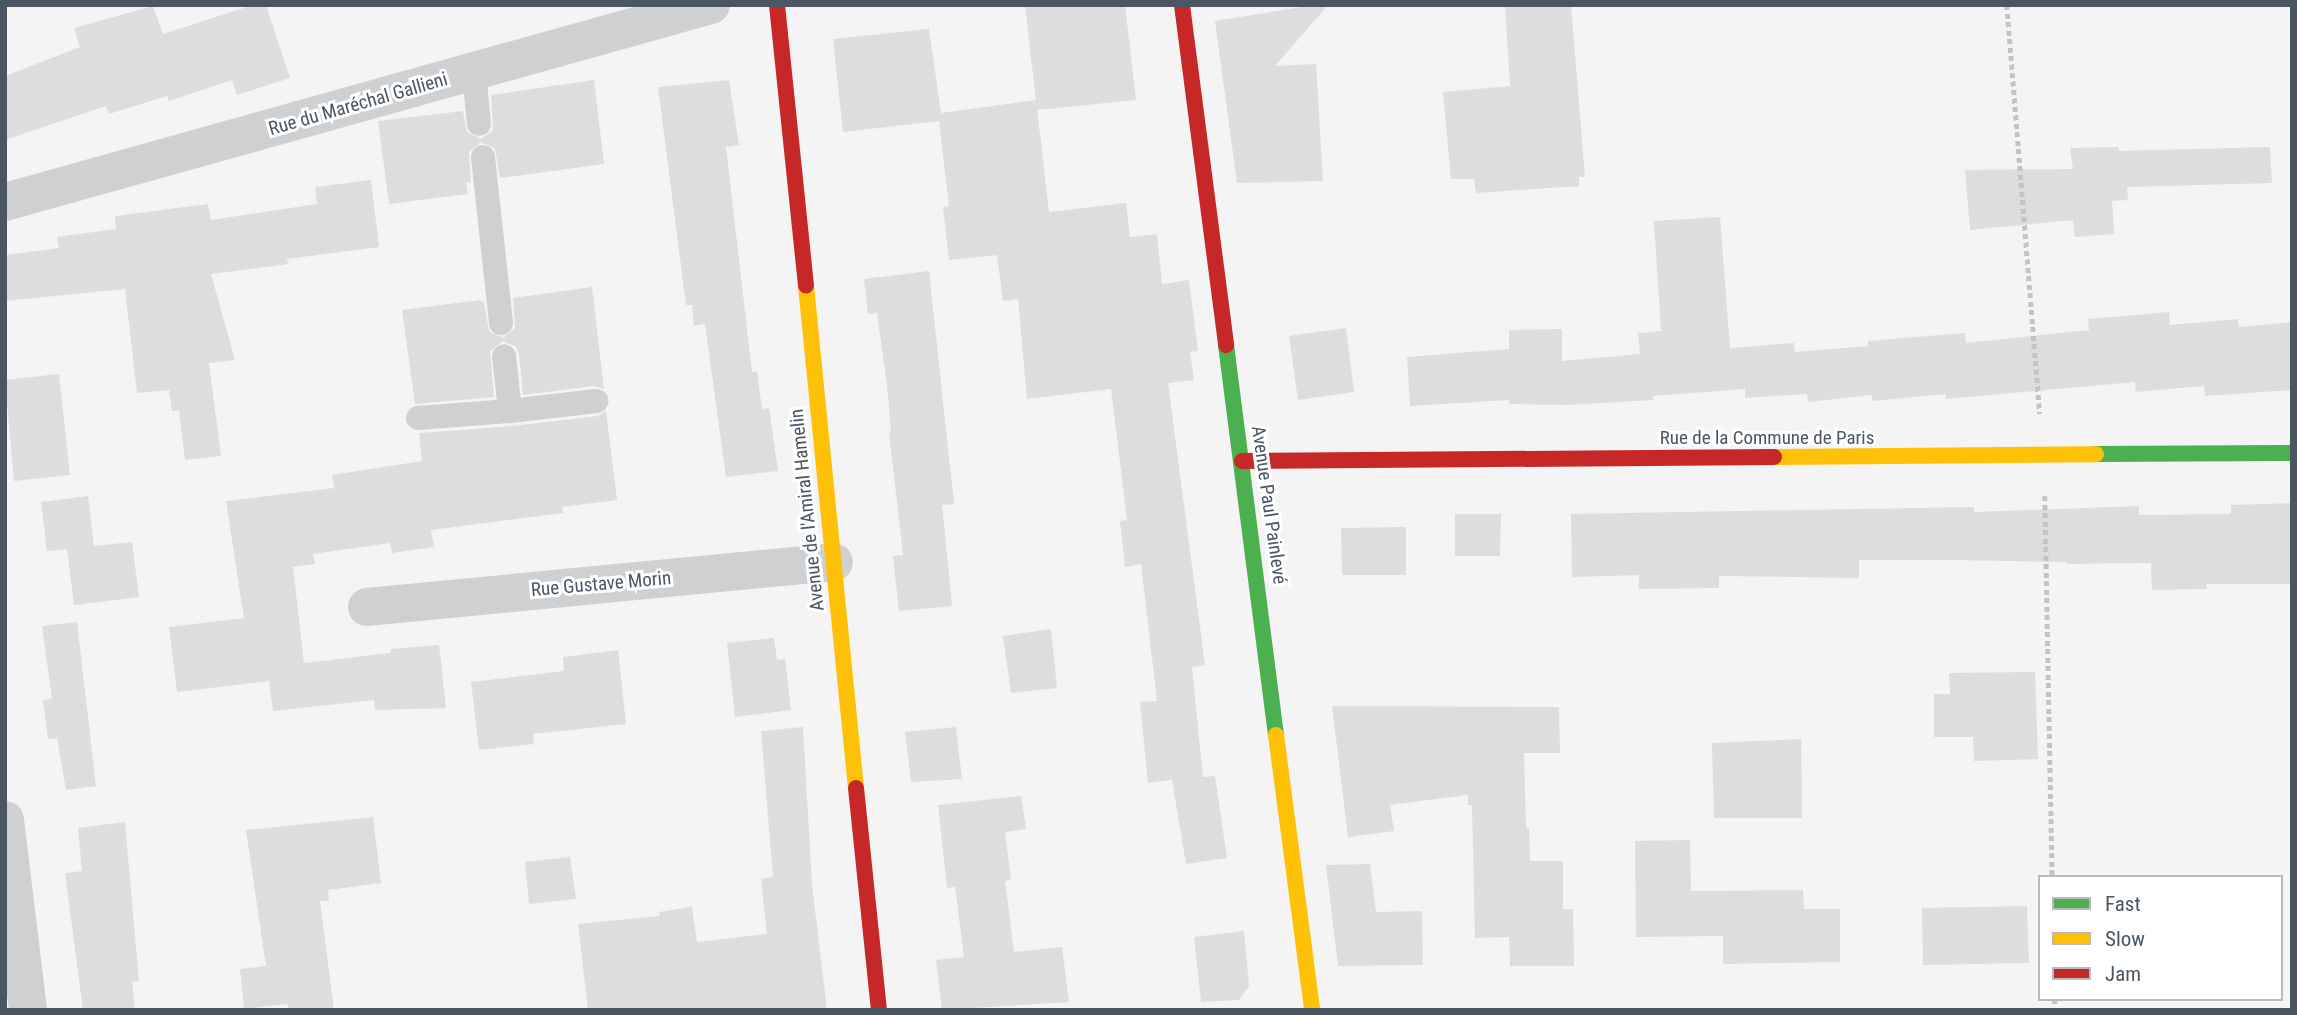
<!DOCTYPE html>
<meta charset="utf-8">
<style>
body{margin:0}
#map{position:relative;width:2297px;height:1015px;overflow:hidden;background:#f4f4f4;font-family:"Roboto Condensed",sans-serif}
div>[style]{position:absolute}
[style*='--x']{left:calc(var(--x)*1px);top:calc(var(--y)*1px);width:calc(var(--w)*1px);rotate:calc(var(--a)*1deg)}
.building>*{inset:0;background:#ddddde}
.path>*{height:4.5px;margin-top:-2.25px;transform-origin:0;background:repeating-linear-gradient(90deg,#bcc7c4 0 5px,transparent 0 8.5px)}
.lane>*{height:24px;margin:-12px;padding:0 12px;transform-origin:12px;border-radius:12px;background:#ced0d2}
.street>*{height:38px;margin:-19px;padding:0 19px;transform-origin:19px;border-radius:19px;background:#ced0d2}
.fast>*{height:16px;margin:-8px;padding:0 8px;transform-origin:8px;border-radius:8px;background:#4caf50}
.slow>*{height:16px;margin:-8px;padding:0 8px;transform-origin:8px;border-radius:8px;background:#ffc107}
.jam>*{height:16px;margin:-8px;padding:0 8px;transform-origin:8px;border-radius:8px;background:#c62828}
span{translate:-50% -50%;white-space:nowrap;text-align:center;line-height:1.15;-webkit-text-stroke:6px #fff;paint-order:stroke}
.street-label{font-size:19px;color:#4a5661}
.frame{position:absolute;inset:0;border:7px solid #4a5661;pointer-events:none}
.legend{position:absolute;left:2038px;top:875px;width:245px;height:126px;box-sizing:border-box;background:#fff;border:2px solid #b7bbc0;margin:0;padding:9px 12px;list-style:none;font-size:21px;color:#4a5661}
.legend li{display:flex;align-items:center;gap:14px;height:35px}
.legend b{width:35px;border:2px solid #b7bbc0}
</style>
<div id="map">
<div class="building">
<div style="clip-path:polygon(253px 5px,266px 5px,290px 78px,237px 95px,232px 80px,169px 101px,167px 96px,109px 114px,106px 106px,5px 140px,5px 76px,80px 47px,74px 28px,153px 6px,163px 34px)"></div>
<div style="clip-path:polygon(1025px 5px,1125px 5px,1136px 100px,1037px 110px)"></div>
<div style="clip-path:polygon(1314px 5px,1328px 5px,1275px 66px,1316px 64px,1323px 181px,1237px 183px,1215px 21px)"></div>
<div style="clip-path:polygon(1505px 5px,1571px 5px,1585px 177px,1579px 177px,1579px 186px,1476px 193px,1474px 179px,1451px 179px,1443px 92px,1510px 86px)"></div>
<div style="clip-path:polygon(929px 29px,941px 113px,1036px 100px,1049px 212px,1126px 203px,1130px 237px,1157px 234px,1162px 284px,1189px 280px,1198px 351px,1190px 352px,1194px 380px,1168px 383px,1205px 665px,1192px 667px,1203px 777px,1193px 778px,1215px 776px,1227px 858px,1186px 864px,1172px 780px,1148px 783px,1140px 702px,1157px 701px,1141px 564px,1125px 567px,1120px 521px,1127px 520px,1111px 389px,1027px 399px,1018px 299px,1003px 301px,997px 255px,949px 260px,943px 207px,949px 206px,939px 121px,843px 132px,833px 39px)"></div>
<div style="clip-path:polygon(594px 80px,604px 164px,500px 178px,495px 149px,481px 142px,469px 152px,471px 182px,466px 183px,468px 194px,389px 204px,378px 121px,463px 111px,467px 132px,481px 139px,493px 130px,491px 95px)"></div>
<div style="clip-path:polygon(729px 80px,739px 145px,726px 147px,752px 372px,757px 371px,762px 409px,769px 408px,778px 471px,726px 477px,705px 324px,694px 326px,692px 305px,686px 305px,658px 87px)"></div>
<div style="clip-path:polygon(2119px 147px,2119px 151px,2270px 147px,2272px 183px,2127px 187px,2128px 200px,2112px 201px,2114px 234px,2075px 237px,2073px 220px,1970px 230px,1965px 170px,2073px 169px,2070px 148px)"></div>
<div style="clip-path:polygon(371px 180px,379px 247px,287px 259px,288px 264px,211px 274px,235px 360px,209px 363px,221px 456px,185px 460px,179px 411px,172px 411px,169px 390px,137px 393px,125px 289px,5px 301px,5px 255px,59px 248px,57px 237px,116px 229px,115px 216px,208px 204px,211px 220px,317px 204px,315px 187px)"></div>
<div style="clip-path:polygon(1720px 217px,1730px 348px,1794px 343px,1795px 352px,1868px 346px,1868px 341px,1965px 333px,1966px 343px,2089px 330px,2088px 319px,2169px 312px,2170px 325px,2238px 319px,2239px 327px,2292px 322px,2292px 390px,2205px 396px,2204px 386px,2136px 392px,2135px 382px,1946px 399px,1945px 394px,1872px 401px,1872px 395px,1808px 402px,1807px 394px,1745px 398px,1745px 389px,1653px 396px,1653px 400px,1567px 405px,1509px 404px,1509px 400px,1410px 406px,1407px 357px,1509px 349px,1509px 330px,1562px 329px,1562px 361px,1640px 354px,1638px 333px,1661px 331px,1654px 221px)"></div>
<div style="clip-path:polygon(929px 271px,954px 504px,942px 505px,952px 606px,899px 611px,893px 556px,903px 555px,889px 432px,891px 432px,887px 385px,877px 313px,868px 314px,864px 279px)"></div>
<div style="clip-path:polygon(592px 287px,604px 389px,594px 386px,523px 395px,519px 354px,516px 347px,503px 341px,490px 351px,494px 397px,415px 404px,402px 310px,480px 300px,484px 302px,489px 331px,503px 338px,515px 328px,513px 298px)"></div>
<div style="clip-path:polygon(1346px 328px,1354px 392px,1298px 400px,1289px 336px)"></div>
<div style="clip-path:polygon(59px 374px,70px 475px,14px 481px,5px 380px)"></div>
<div style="clip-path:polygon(606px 411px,617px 500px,562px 507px,563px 513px,431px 530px,434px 547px,392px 553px,390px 543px,313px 554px,315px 564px,293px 567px,304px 663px,390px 653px,391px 649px,439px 645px,446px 708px,375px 710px,374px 700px,273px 711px,269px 681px,177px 692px,169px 627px,244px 618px,226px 501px,334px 488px,332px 475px,422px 461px,419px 433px,512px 426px,598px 416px)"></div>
<div style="clip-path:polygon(88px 496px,94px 546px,132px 542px,139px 597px,74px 605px,67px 549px,47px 551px,41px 502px)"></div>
<div style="clip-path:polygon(2292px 503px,2292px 584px,2207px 584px,2207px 589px,2152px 590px,2151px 563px,2067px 564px,2067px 562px,1953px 560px,1859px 560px,1859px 578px,1719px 576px,1719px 588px,1639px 589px,1639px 575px,1572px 577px,1571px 514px,1974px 507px,1974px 512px,2139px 506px,2139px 515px,2231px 514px,2231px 505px)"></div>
<div style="clip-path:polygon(1455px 514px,1501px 514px,1500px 556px,1455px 556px)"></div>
<div style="clip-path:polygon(1406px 527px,1406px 575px,1342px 575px,1341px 528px)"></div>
<div style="clip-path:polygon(77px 622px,96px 786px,66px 790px,57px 738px,48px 739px,43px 700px,52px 699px,42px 626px)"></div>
<div style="clip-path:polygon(1051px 629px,1057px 688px,1011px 693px,1003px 636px)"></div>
<div style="clip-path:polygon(774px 638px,777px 660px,785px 659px,791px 710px,735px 717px,727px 643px)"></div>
<div style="clip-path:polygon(618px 650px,626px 724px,533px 734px,534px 744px,479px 750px,471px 682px,564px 671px,563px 657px)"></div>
<div style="clip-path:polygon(2035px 672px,2038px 759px,1974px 761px,1973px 737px,1934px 737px,1934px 694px,1950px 694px,1949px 673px)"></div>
<div style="clip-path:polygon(1332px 706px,1559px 707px,1560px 753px,1524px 753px,1526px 828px,1529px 828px,1530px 861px,1563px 861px,1563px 909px,1573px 909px,1574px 966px,1510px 966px,1509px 937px,1475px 938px,1472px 805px,1468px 805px,1468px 795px,1390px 805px,1394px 831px,1348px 837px)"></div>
<div style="clip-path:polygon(803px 727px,812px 885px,827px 1010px,588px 1010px,578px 924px,660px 916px,659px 912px,692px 907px,697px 942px,767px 934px,761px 879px,773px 877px,761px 731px)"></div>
<div style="clip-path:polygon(956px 727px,962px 779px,911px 782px,905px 732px)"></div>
<div style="clip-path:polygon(1801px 739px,1802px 818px,1714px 818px,1712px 743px)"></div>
<div style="clip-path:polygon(1021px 796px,1026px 829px,1005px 832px,1011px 880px,1005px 881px,1014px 952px,1062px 947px,1069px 1002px,942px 1010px,936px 960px,964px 957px,955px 887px,947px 888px,938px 805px)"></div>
<div style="clip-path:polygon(373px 817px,381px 883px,328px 890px,329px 901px,320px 901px,334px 1010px,289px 1010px,288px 1004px,244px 1009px,240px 969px,266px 966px,246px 830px)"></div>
<div style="clip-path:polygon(125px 822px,139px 981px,132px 982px,135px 1010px,83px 1010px,65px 873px,82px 871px,78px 828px)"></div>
<div style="clip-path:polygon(1690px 840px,1691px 891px,1803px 890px,1804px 909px,1840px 909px,1840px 962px,1723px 964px,1723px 936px,1636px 937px,1635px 841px)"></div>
<div style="clip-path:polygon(570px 857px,576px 899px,529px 904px,525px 862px)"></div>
<div style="clip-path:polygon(1370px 864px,1376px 912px,1422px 911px,1423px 965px,1338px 966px,1326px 865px)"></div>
<div style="clip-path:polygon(2027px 906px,2029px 963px,1923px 965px,1922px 908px)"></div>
<div style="clip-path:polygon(1244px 931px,1249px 986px,1239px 1000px,1201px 1002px,1194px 937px)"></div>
</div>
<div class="path">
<div style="--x:2007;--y:5;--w:410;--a:85.4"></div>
<div style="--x:2045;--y:496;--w:381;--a:88.9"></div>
<div style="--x:2055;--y:999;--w:11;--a:90"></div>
</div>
<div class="lane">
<div style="--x:474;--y:72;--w:52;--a:84.5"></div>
<div style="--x:483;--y:157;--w:167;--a:83.8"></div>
<div style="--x:510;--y:411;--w:87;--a:-6.6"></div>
<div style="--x:418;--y:418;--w:92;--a:-4.4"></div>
<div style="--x:510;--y:411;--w:55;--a:-96.2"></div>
</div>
<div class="street">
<div style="--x:5;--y:202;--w:733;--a:-15.59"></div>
<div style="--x:367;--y:607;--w:469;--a:-5.5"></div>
<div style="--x:5;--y:820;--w:191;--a:83.1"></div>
</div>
<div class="fast">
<div style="--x:1226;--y:345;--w:393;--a:82.7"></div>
<div style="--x:2096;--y:454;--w:196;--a:-0.3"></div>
</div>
<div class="slow">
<div style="--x:806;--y:286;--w:504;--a:84.31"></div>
<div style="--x:1774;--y:457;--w:322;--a:-0.5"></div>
<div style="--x:1276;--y:735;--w:277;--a:82.5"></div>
</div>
<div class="jam">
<div style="--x:777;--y:5;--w:282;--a:84.1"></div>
<div style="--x:1182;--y:5;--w:343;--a:82.6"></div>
<div style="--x:1242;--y:461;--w:532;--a:-0.43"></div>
<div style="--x:856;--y:788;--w:223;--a:84.1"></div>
</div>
<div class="street-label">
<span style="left:358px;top:104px;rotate:-16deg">Rue du Maréchal Gallieni</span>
<span style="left:1767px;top:438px">Rue de la Commune de Paris</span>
<span style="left:1269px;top:505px;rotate:82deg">Avenue Paul Painlevé</span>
<span style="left:807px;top:510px;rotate:-96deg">Avenue de l'Amiral Hamelin</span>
<span style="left:601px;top:584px;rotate:-5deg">Rue Gustave Morin</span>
</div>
<div class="frame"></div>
<ul class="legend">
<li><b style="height:9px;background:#4caf50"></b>Fast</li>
<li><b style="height:9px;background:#ffc107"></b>Slow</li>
<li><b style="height:9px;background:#c62828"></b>Jam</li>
</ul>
</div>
